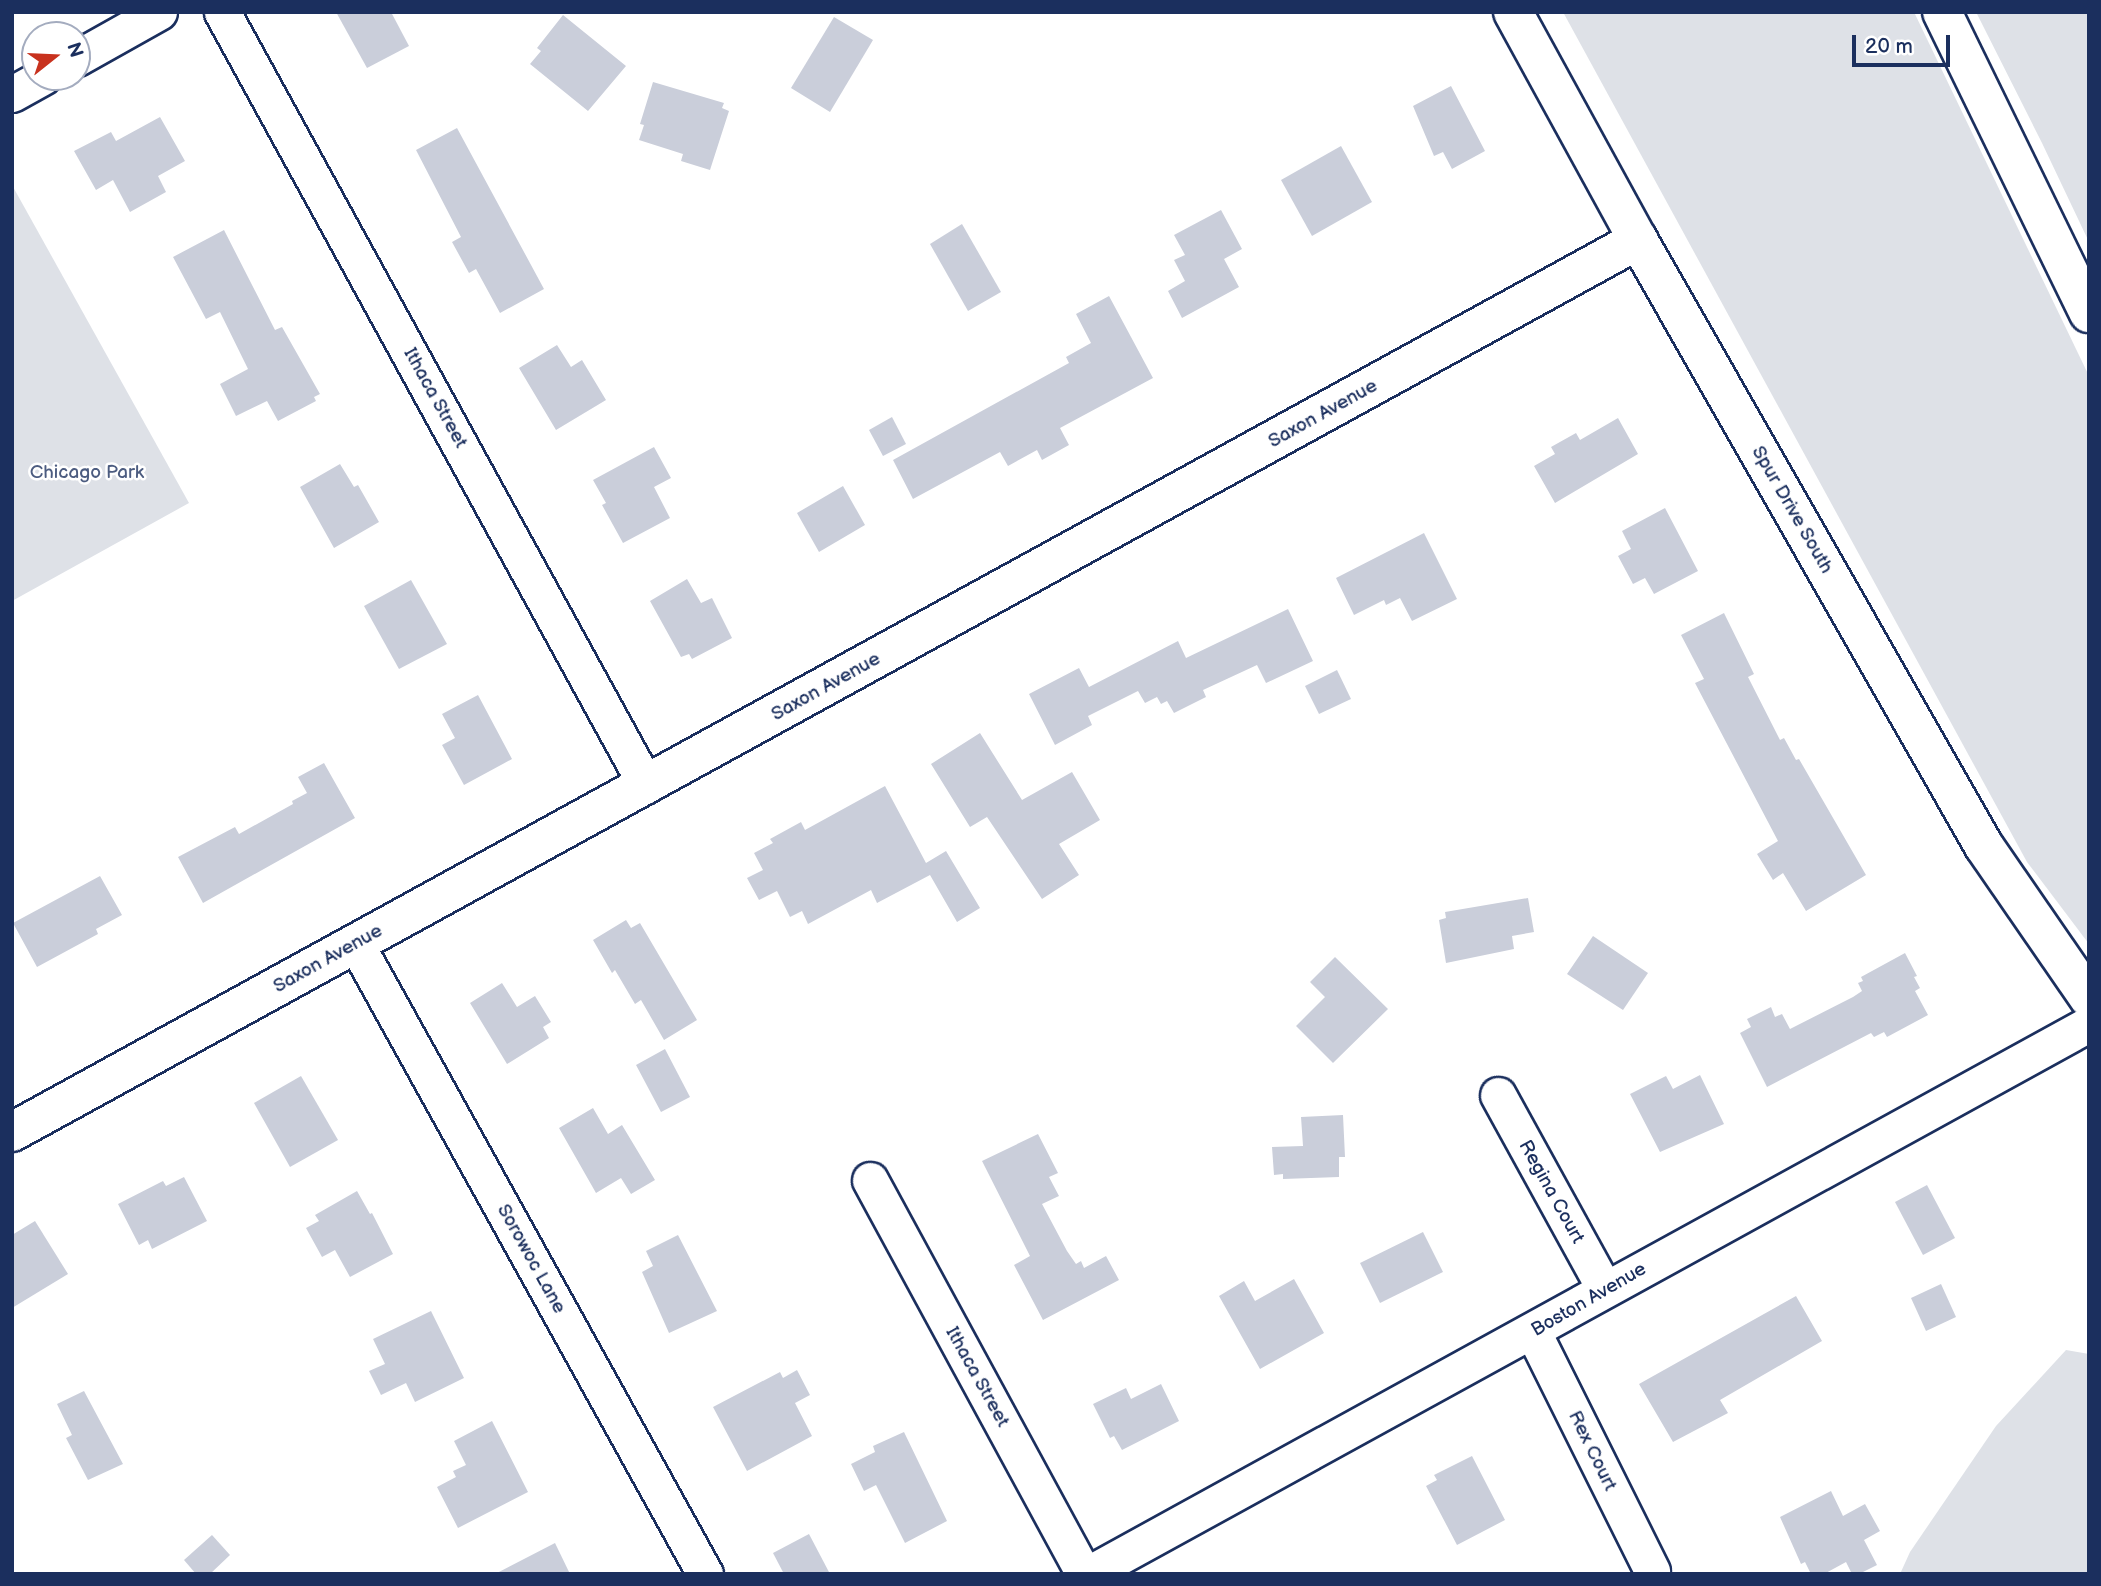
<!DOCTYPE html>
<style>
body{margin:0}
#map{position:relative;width:2101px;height:1586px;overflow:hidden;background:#fff;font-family:"Balsamiq Sans",sans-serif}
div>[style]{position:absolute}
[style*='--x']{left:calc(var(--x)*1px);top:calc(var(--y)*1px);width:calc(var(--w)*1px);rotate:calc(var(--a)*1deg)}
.green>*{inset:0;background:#dee1e7}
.building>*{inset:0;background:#caceda}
.roads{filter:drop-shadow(2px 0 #1b2f5e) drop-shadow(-2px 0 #1b2f5e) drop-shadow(0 2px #1b2f5e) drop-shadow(0 -2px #1b2f5e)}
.street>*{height:35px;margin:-17.5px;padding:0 17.5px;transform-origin:17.5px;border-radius:17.5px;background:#fff}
.secondary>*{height:38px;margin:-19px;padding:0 19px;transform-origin:19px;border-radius:19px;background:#fff}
.highway>*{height:38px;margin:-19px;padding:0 19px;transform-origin:19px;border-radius:19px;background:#fff}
span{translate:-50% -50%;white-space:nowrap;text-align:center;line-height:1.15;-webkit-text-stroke:5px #fff;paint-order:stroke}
.street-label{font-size:19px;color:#1b2f5e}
.park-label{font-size:19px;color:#4c5c80}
.frame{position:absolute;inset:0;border:14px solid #1b2f5e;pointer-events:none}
.north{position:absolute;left:21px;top:21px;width:70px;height:70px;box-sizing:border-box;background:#fff;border:2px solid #a4acbf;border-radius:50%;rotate:72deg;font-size:19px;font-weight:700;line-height:28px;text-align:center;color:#1b2f5e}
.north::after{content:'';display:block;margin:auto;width:24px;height:32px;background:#c8321e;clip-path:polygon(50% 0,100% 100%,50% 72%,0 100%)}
.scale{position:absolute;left:1852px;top:35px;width:98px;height:32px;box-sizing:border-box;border:4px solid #1b2f5e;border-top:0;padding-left:9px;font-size:21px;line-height:24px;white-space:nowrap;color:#1b2f5e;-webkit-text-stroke:5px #fff;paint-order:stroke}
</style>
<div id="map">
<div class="green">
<div style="clip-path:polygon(1563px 12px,1914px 12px,2089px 376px,2089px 944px,2027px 862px)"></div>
<div style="clip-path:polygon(1976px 12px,2089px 12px,2089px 242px,2042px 143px)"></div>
<div style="clip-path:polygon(12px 185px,189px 503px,12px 601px)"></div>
<div style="clip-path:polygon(2066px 1350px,2089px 1354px,2089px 1574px,1900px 1574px,1910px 1552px,1996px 1426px)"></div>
</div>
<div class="building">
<div style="clip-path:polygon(336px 12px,391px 12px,409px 46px,367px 68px)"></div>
<div style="clip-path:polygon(563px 15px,626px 66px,588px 111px,530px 64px,541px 51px,537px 48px)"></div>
<div style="clip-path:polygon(834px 17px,873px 40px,830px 112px,791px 88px)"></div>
<div style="clip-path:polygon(653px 82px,724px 103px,722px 108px,729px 111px,710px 170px,681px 161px,683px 154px,639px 140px,644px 125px,640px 124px)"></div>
<div style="clip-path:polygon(1451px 86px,1485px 151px,1452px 169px,1443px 152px,1434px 156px,1413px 106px)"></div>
<div style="clip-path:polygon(160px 117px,185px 161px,158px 176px,166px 192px,130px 212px,113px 180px,96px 190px,74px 151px,111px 132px,116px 141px)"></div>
<div style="clip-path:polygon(457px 128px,544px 289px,500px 313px,476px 269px,469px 273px,452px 242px,461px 237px,416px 150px)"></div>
<div style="clip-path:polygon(1341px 146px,1372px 202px,1312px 236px,1281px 180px)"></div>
<div style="clip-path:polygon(1221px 210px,1242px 249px,1224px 259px,1239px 287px,1182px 318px,1168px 291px,1185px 281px,1174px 260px,1185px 255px,1174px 235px)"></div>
<div style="clip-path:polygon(962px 224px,1001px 292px,968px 311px,930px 244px)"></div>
<div style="clip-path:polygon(224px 230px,275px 330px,282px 327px,320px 394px,314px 397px,316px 401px,278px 421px,267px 401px,236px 416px,220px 384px,248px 369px,220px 312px,206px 319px,173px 257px)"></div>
<div style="clip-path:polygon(1109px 296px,1153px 378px,1060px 428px,1069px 445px,1042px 460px,1037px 450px,1008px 466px,1000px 452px,913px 499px,893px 460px,1069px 363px,1066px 357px,1091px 343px,1076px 314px)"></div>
<div style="clip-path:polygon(557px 345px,571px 367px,582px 360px,606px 400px,556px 430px,519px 368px)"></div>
<div style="clip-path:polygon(892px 417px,906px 444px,883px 456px,869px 430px)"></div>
<div style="clip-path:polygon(1618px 418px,1638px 454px,1555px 503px,1534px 466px,1555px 454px,1551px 447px,1576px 433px,1580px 440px)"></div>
<div style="clip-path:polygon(654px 447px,671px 478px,654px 487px,670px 518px,623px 543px,602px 505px,606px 503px,593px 480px)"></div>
<div style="clip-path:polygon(340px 464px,354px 487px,358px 485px,379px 522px,334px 548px,300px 487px)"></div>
<div style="clip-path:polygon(843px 486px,865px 525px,819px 552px,797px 513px)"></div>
<div style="clip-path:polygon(1665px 508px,1698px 571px,1654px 594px,1645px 578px,1633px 584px,1618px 556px,1631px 549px,1622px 531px)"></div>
<div style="clip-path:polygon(1424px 533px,1457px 599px,1412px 621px,1400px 598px,1386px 605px,1384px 600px,1354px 615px,1336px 578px)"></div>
<div style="clip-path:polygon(687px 579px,701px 603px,712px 598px,732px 638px,692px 659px,689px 654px,681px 657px,650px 601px)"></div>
<div style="clip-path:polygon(411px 580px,447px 644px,399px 669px,364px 606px)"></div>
<div style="clip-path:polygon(1288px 609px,1313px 661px,1266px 683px,1257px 665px,1203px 690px,1206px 697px,1174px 713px,1167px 701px,1161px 704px,1157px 697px,1145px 703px,1138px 691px,1088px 716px,1092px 725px,1055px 745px,1029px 694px,1079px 668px,1089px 687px,1178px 641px,1186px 658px)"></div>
<div style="clip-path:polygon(1724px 613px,1754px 674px,1748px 677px,1780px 740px,1784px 738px,1796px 760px,1799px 759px,1866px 875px,1806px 911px,1783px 873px,1773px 880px,1757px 854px,1778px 841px,1695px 683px,1704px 679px,1681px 635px)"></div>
<div style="clip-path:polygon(1337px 670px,1351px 699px,1319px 714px,1305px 686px)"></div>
<div style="clip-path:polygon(478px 695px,512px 759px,464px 785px,442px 745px,455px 738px,442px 714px)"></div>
<div style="clip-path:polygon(980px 733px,1022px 800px,1072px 772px,1100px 820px,1059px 844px,1079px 875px,1042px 899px,987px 817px,970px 827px,931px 764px)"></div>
<div style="clip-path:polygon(324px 763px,355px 818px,203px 903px,178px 857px,235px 827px,239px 834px,293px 804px,292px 801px,307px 793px,298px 777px)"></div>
<div style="clip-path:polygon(885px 786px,926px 863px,946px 851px,980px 908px,957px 922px,930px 875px,877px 903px,871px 890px,808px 924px,802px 911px,790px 917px,777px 891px,759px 900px,747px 878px,763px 870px,754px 853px,773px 843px,770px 839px,801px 822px,805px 830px)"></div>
<div style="clip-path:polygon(100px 876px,122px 915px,96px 929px,98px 934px,37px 967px,13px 923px)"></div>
<div style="clip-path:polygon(1528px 898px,1534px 932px,1512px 936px,1514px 949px,1446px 963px,1439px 920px,1446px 918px,1445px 912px)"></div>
<div style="clip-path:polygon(626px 920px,631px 928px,640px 923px,697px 1020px,664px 1040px,641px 1000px,635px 1004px,615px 970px,612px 973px,593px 940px)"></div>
<div style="clip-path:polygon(1593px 936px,1648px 973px,1623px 1010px,1567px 974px)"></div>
<div style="clip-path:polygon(1905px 953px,1917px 976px,1914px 977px,1920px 988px,1915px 991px,1928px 1015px,1887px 1037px,1884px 1032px,1874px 1037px,1871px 1033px,1767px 1087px,1740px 1033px,1751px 1027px,1747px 1019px,1771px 1007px,1775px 1017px,1782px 1014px,1790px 1029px,1853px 997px,1862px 991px,1858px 983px,1863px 981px,1861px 977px)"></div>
<div style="clip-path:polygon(1335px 957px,1388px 1009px,1333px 1063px,1296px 1026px,1325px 997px,1310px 982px)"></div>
<div style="clip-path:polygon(502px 983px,517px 1007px,535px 996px,551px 1022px,543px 1027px,549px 1038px,507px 1064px,470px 1003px)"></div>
<div style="clip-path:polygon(665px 1049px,690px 1097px,661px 1112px,636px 1065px)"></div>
<div style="clip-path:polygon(1700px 1075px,1724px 1124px,1660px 1152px,1630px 1094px,1666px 1076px,1673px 1089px)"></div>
<div style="clip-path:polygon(301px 1076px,338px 1140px,290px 1167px,254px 1103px)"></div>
<div style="clip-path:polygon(593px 1108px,608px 1134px,622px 1125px,655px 1180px,631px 1194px,621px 1178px,596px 1193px,559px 1128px)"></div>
<div style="clip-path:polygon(1343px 1115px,1345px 1157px,1339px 1157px,1339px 1177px,1283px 1179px,1283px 1174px,1274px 1175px,1272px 1147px,1303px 1146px,1301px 1117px)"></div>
<div style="clip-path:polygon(1038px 1134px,1058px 1173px,1049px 1177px,1059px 1196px,1042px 1204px,1067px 1251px,1076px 1264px,1081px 1261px,1084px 1268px,1106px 1256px,1119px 1280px,1043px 1320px,1014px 1265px,1030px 1256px,982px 1161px)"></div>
<div style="clip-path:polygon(184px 1177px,207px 1221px,152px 1249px,148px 1240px,139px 1245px,118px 1204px,163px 1181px,166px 1186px)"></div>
<div style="clip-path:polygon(1927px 1185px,1955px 1238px,1923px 1255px,1895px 1202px)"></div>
<div style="clip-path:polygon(357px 1191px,370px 1214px,372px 1213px,393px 1254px,350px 1277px,335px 1250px,322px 1257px,306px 1228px,319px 1221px,315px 1215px)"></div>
<div style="clip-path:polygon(35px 1221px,68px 1274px,12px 1308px,12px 1235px)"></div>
<div style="clip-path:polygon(1423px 1232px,1443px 1272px,1380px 1303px,1360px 1263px)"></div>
<div style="clip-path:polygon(678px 1235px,717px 1311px,669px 1333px,642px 1272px,653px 1266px,646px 1251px)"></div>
<div style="clip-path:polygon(1294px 1279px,1324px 1333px,1260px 1369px,1219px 1296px,1244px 1281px,1255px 1301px)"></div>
<div style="clip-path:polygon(1941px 1284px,1956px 1317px,1926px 1331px,1911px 1298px)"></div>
<div style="clip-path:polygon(1796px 1296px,1822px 1341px,1720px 1400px,1728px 1413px,1673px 1442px,1639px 1384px)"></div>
<div style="clip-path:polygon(431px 1311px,464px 1378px,415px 1402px,406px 1383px,381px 1395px,369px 1371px,385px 1364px,373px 1339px)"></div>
<div style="clip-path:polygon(797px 1370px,810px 1395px,795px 1403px,812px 1436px,747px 1471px,713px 1407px,780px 1372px,783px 1378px)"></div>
<div style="clip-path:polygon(1161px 1384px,1179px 1421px,1122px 1450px,1114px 1436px,1110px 1438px,1093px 1404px,1126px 1388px,1131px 1399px)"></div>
<div style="clip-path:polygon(84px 1391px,123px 1464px,88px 1480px,66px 1438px,72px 1435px,57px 1404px)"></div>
<div style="clip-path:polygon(492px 1421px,528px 1492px,458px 1528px,437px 1487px,456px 1477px,453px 1471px,466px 1465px,454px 1441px)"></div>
<div style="clip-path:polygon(904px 1432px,947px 1521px,905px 1543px,876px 1485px,864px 1491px,851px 1464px,875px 1452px,873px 1446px)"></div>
<div style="clip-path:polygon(1472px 1456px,1505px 1520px,1457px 1545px,1426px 1486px,1437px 1480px,1434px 1475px)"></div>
<div style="clip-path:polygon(1831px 1491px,1843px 1516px,1865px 1504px,1880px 1531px,1864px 1540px,1877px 1565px,1859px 1574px,1852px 1574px,1846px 1562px,1824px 1574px,1811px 1574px,1805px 1562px,1801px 1564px,1780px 1517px)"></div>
<div style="clip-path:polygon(809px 1534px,830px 1574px,784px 1574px,773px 1553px)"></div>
<div style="clip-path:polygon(212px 1535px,230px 1555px,210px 1574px,196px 1574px,184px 1560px)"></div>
<div style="clip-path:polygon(555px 1543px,570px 1574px,495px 1574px)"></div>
</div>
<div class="roads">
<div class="street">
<div style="--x:222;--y:12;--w:882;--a:61.25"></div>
<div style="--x:77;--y:58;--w:94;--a:-29.3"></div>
<div style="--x:12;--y:94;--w:35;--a:-29"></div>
<div style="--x:356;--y:944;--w:720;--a:61.01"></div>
<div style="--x:1498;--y:1095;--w:220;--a:61.2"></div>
<div style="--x:870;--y:1180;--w:448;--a:61.5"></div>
<div style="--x:1533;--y:1332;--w:267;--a:63.5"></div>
<div style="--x:1088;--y:1574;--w:1142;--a:-28.79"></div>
</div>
<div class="secondary">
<div style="--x:1513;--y:12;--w:260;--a:61.3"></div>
<div style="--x:1638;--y:240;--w:698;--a:60.28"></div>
<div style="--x:1984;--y:846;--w:185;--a:55.4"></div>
<div style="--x:12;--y:1132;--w:1855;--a:-28.75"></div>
</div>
<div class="highway">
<div style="--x:1942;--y:12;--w:335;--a:64"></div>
</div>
</div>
<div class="street-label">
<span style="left:435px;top:398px;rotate:61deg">Ithaca Street</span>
<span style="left:1323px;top:414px;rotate:-29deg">Saxon Avenue</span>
<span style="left:1792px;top:510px;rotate:60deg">Spur Drive South</span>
<span style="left:826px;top:687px;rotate:-29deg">Saxon Avenue</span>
<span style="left:328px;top:959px;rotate:-29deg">Saxon Avenue</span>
<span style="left:1551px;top:1192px;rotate:61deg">Regina Court</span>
<span style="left:531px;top:1259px;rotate:61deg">Sorowoc Lane</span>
<span style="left:1589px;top:1300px;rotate:-30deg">Boston Avenue</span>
<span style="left:977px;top:1377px;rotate:61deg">Ithaca Street</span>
<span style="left:1592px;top:1451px;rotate:64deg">Rex Court</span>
</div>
<div class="park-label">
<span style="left:87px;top:473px">Chicago Park</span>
</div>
<div class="frame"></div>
<div class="north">N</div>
<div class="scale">20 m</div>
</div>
